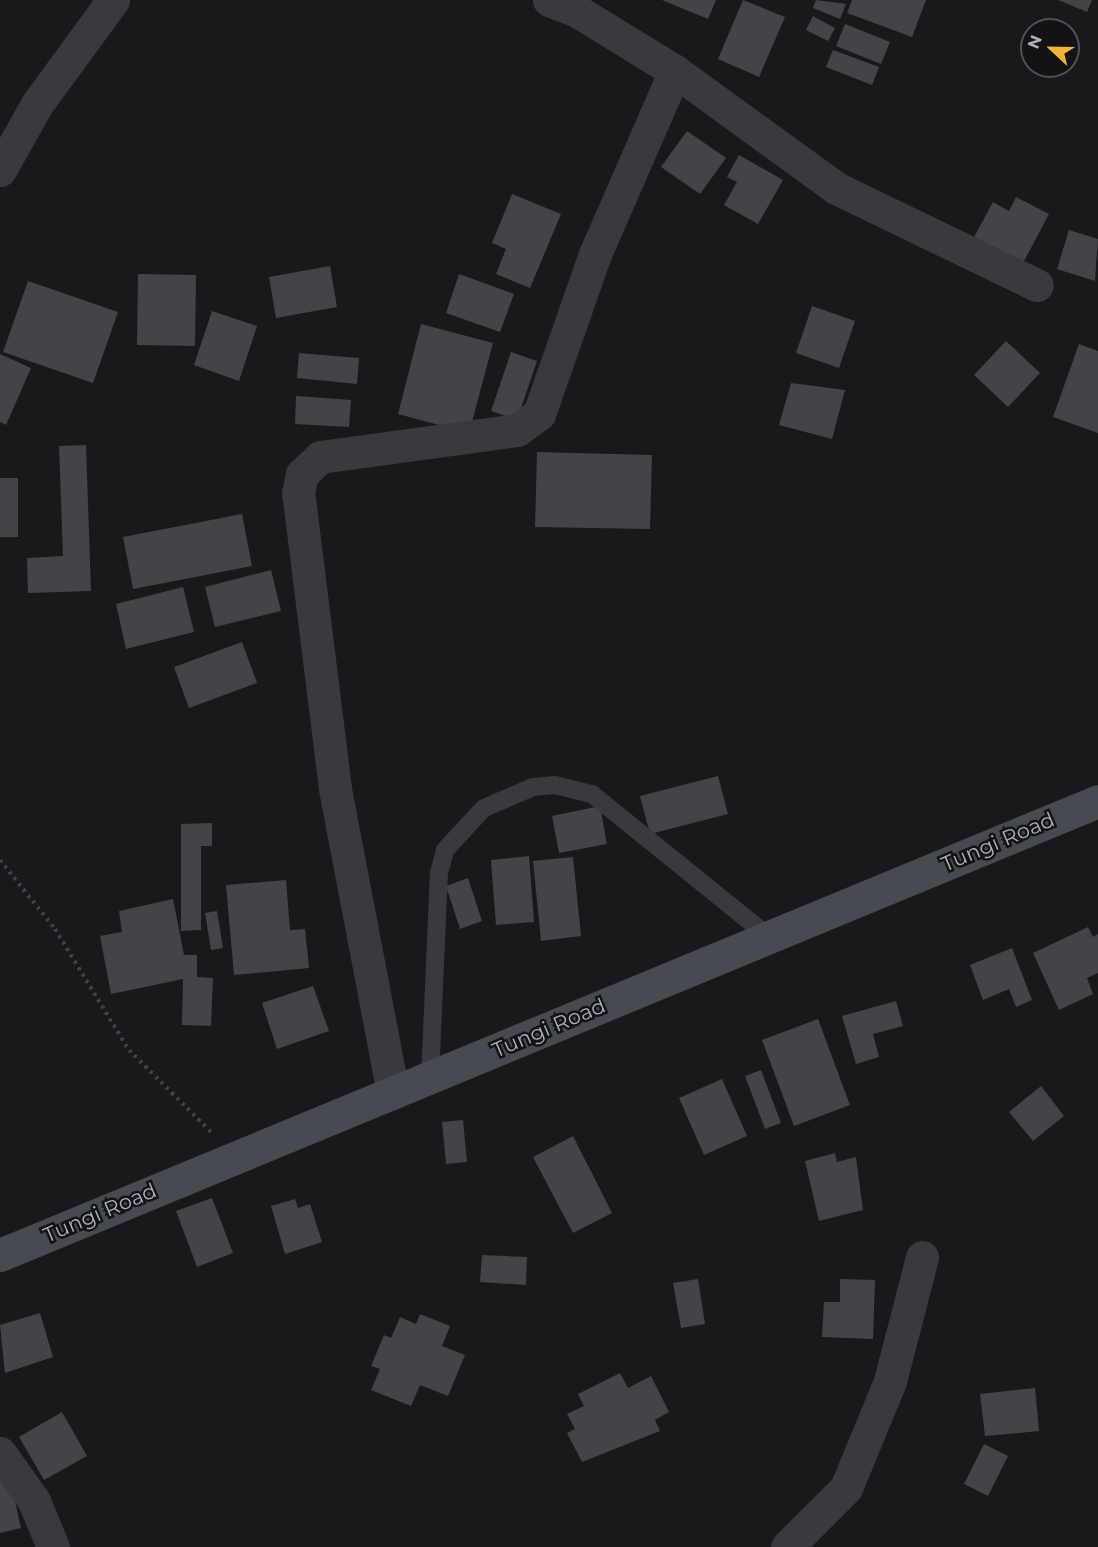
<!DOCTYPE html>
<style>
body{margin:0}
#map{position:relative;width:1098px;height:1547px;overflow:hidden;background:#19191b;font-family:Montserrat,sans-serif}
div>[style]{position:absolute}
[style*='--x']{left:calc(var(--x)*1px);top:calc(var(--y)*1px);width:calc(var(--w)*1px);rotate:calc(var(--a)*1deg)}
.building>*{inset:0;background:#434448}
.path>*{height:4px;margin-top:-2px;transform-origin:0;background:repeating-linear-gradient(90deg,#3f4247 0 3px,transparent 0 7.5px)}
.lane>*{height:18px;margin:-9px;padding:0 9px;transform-origin:9px;border-radius:9px;background:#393a40}
.street>*{height:33px;margin:-16.5px;padding:0 16.5px;transform-origin:16.5px;border-radius:16.5px;background:#393a40}
.secondary>*{height:33px;margin:-16.5px;padding:0 16.5px;transform-origin:16.5px;border-radius:16.5px;background:#474a50}
span{translate:-50% -50%;white-space:nowrap;text-align:center;line-height:1.15;-webkit-text-stroke:5px #131316;paint-order:stroke}
.street-label{font-size:21px;color:#abb0bb}
.north{position:absolute;left:1020px;top:18px;width:60px;height:60px;box-sizing:border-box;background:#131316;border:2px solid #505258;border-radius:50%;rotate:292deg;font-size:16px;font-weight:700;line-height:24px;text-align:center;color:#abb0bb}
.north::after{content:'';display:block;margin:auto;width:21px;height:27px;background:#f6b435;clip-path:polygon(50% 0,100% 100%,50% 72%,0 100%)}
</style>
<div id="map">
<div class="building">
<div style="clip-path:polygon(662px 0,716px 0,708px 19px)"></div>
<div style="clip-path:polygon(743px 0,785px 17px,759px 77px,718px 59px)"></div>
<div style="clip-path:polygon(816px 0,846px 4px,840px 19px,813px 8px)"></div>
<div style="clip-path:polygon(852px 0,926px 0,912px 37px,847px 13px)"></div>
<div style="clip-path:polygon(1058px 0,1092px 0,1087px 12px)"></div>
<div style="clip-path:polygon(813px 16px,835px 28px,828px 41px,806px 30px)"></div>
<div style="clip-path:polygon(845px 24px,890px 42px,881px 64px,836px 46px)"></div>
<div style="clip-path:polygon(833px 50px,879px 67px,872px 85px,826px 67px)"></div>
<div style="clip-path:polygon(687px 131px,726px 158px,700px 194px,661px 167px)"></div>
<div style="clip-path:polygon(739px 155px,783px 180px,758px 224px,724px 205px,737px 182px,727px 177px)"></div>
<div style="clip-path:polygon(512px 194px,561px 214px,530px 288px,496px 274px,506px 249px,492px 243px)"></div>
<div style="clip-path:polygon(1016px 197px,1049px 214px,1023px 263px,974px 237px,993px 202px,1009px 211px)"></div>
<div style="clip-path:polygon(1069px 230px,1098px 239px,1095px 281px,1057px 269px)"></div>
<div style="clip-path:polygon(330px 266px,337px 307px,276px 318px,269px 277px)"></div>
<div style="clip-path:polygon(138px 274px,196px 275px,195px 346px,137px 345px)"></div>
<div style="clip-path:polygon(459px 274px,514px 294px,500px 332px,446px 313px)"></div>
<div style="clip-path:polygon(28px 281px,118px 312px,93px 383px,3px 352px)"></div>
<div style="clip-path:polygon(812px 306px,855px 321px,839px 368px,796px 353px)"></div>
<div style="clip-path:polygon(212px 311px,257px 326px,239px 381px,194px 365px)"></div>
<div style="clip-path:polygon(421px 324px,493px 343px,469px 433px,398px 414px)"></div>
<div style="clip-path:polygon(1006px 341px,1040px 373px,1008px 407px,974px 375px)"></div>
<div style="clip-path:polygon(1079px 344px,1098px 351px,1098px 433px,1053px 417px)"></div>
<div style="clip-path:polygon(511px 352px,537px 361px,517px 420px,491px 411px)"></div>
<div style="clip-path:polygon(299px 353px,359px 358px,357px 384px,297px 378px)"></div>
<div style="clip-path:polygon(0 354px,31px 368px,6px 425px,0 422px)"></div>
<div style="clip-path:polygon(791px 383px,845px 390px,832px 439px,779px 425px)"></div>
<div style="clip-path:polygon(296px 396px,351px 400px,349px 427px,295px 424px)"></div>
<div style="clip-path:polygon(86px 445px,91px 591px,28px 593px,27px 558px,63px 556px,59px 446px)"></div>
<div style="clip-path:polygon(537px 452px,652px 455px,650px 529px,535px 527px)"></div>
<div style="clip-path:polygon(0 478px,18px 478px,18px 537px,0 537px)"></div>
<div style="clip-path:polygon(242px 514px,252px 566px,133px 589px,123px 537px)"></div>
<div style="clip-path:polygon(271px 570px,281px 611px,215px 627px,205px 587px)"></div>
<div style="clip-path:polygon(183px 587px,194px 632px,126px 649px,116px 604px)"></div>
<div style="clip-path:polygon(242px 642px,257px 683px,189px 708px,174px 667px)"></div>
<div style="clip-path:polygon(718px 776px,728px 814px,650px 834px,640px 796px)"></div>
<div style="clip-path:polygon(600px 806px,607px 844px,559px 853px,552px 816px)"></div>
<div style="clip-path:polygon(212px 823px,212px 846px,201px 846px,201px 930px,181px 931px,181px 824px)"></div>
<div style="clip-path:polygon(529px 856px,534px 922px,496px 925px,491px 860px)"></div>
<div style="clip-path:polygon(573px 857px,581px 936px,541px 941px,533px 861px)"></div>
<div style="clip-path:polygon(468px 878px,482px 921px,460px 929px,446px 886px)"></div>
<div style="clip-path:polygon(286px 880px,290px 930px,305px 929px,309px 968px,234px 975px,226px 885px)"></div>
<div style="clip-path:polygon(173px 899px,184px 955px,197px 955px,197px 977px,213px 978px,211px 1026px,182px 1025px,183px 979px,111px 994px,100px 936px,122px 932px,119px 911px)"></div>
<div style="clip-path:polygon(217px 911px,223px 948px,211px 950px,205px 913px)"></div>
<div style="clip-path:polygon(1088px 927px,1093px 937px,1098px 934px,1098px 973px,1087px 978px,1093px 994px,1059px 1010px,1033px 953px)"></div>
<div style="clip-path:polygon(1012px 948px,1032px 1000px,1016px 1007px,1009px 989px,983px 1000px,970px 965px)"></div>
<div style="clip-path:polygon(313px 986px,329px 1031px,277px 1049px,262px 1003px)"></div>
<div style="clip-path:polygon(896px 1001px,903px 1026px,873px 1034px,879px 1057px,856px 1064px,842px 1016px)"></div>
<div style="clip-path:polygon(818px 1019px,850px 1105px,794px 1126px,762px 1040px)"></div>
<div style="clip-path:polygon(761px 1070px,781px 1123px,765px 1129px,745px 1076px)"></div>
<div style="clip-path:polygon(722px 1079px,747px 1136px,704px 1155px,679px 1098px)"></div>
<div style="clip-path:polygon(1041px 1086px,1064px 1116px,1033px 1141px,1009px 1112px)"></div>
<div style="clip-path:polygon(463px 1120px,467px 1162px,446px 1164px,442px 1122px)"></div>
<div style="clip-path:polygon(573px 1136px,612px 1213px,573px 1233px,533px 1157px)"></div>
<div style="clip-path:polygon(835px 1153px,837px 1162px,856px 1157px,863px 1210px,819px 1221px,805px 1161px)"></div>
<div style="clip-path:polygon(212px 1198px,233px 1253px,197px 1267px,176px 1211px)"></div>
<div style="clip-path:polygon(295px 1199px,298px 1208px,310px 1204px,322px 1242px,285px 1254px,271px 1206px)"></div>
<div style="clip-path:polygon(482px 1255px,527px 1257px,526px 1285px,480px 1282px)"></div>
<div style="clip-path:polygon(698px 1279px,705px 1324px,681px 1328px,673px 1283px)"></div>
<div style="clip-path:polygon(840px 1279px,875px 1280px,873px 1339px,822px 1337px,824px 1302px,840px 1302px)"></div>
<div style="clip-path:polygon(40px 1313px,53px 1357px,5px 1373px,0 1325px)"></div>
<div style="clip-path:polygon(420px 1314px,450px 1326px,442px 1346px,465px 1355px,448px 1396px,420px 1385px,411px 1406px,371px 1390px,380px 1369px,371px 1366px,384px 1335px,391px 1338px,400px 1317px,416px 1324px)"></div>
<div style="clip-path:polygon(620px 1373px,628px 1388px,651px 1376px,669px 1412px,655px 1420px,660px 1431px,582px 1462px,567px 1433px,575px 1429px,567px 1414px,584px 1406px,578px 1394px)"></div>
<div style="clip-path:polygon(1035px 1388px,1039px 1431px,985px 1436px,980px 1394px)"></div>
<div style="clip-path:polygon(62px 1412px,87px 1456px,44px 1480px,19px 1437px)"></div>
<div style="clip-path:polygon(984px 1444px,1008px 1456px,988px 1496px,964px 1484px)"></div>
<div style="clip-path:polygon(9px 1474px,21px 1528px,0 1533px,0 1476px)"></div>
</div>
<div class="path">
<div style="--x:0;--y:860;--w:88;--a:51.4"></div>
<div style="--x:55;--y:929;--w:142;--a:58.6"></div>
<div style="--x:129;--y:1050;--w:117;--a:45"></div>
</div>
<div class="lane">
<div style="--x:430;--y:1078;--w:205;--a:-87.5"></div>
<div style="--x:439;--y:873;--w:24;--a:-75"></div>
<div style="--x:445;--y:850;--w:57;--a:-47.1"></div>
<div style="--x:484;--y:808;--w:53;--a:-23.2"></div>
<div style="--x:533;--y:787;--w:22;--a:-5"></div>
<div style="--x:555;--y:785;--w:38;--a:14"></div>
<div style="--x:592;--y:794;--w:228;--a:38.9"></div>
</div>
<div class="street">
<div style="--x:549;--y:0;--w:30;--a:21"></div>
<div style="--x:577;--y:11;--w:115;--a:31.5"></div>
<div style="--x:675;--y:71;--w:199;--a:36"></div>
<div style="--x:836;--y:188;--w:223;--a:25.8"></div>
<div style="--x:0;--y:170;--w:76;--a:-60.7"></div>
<div style="--x:37;--y:104;--w:129;--a:-53.8"></div>
<div style="--x:393;--y:1093;--w:310;--a:-100.8"></div>
<div style="--x:335;--y:788;--w:297;--a:-97.1"></div>
<div style="--x:298;--y:493;--w:19;--a:-78"></div>
<div style="--x:302;--y:474;--w:25;--a:-43"></div>
<div style="--x:320;--y:457;--w:199;--a:-7.8"></div>
<div style="--x:517;--y:430;--w:27;--a:-36"></div>
<div style="--x:539;--y:414;--w:170;--a:-70.7"></div>
<div style="--x:595;--y:254;--w:200;--a:-66.4"></div>
<div style="--x:0;--y:1453;--w:59;--a:54.7"></div>
<div style="--x:34;--y:1501;--w:50;--a:67.6"></div>
<div style="--x:787;--y:1547;--w:83;--a:-45"></div>
<div style="--x:846;--y:1488;--w:116;--a:-67.6"></div>
<div style="--x:890;--y:1381;--w:128;--a:-75.5"></div>
</div>
<div class="secondary">
<div style="--x:0;--y:1255;--w:1188;--a:-22.46"></div>
</div>
<div class="street-label">
<span style="left:998px;top:842px;rotate:-23deg">Tungi Road</span>
<span style="left:549px;top:1028px;rotate:-23deg">Tungi Road</span>
<span style="left:100px;top:1213px;rotate:-23deg">Tungi Road</span>
</div>
<div class="north">N</div>
</div>
